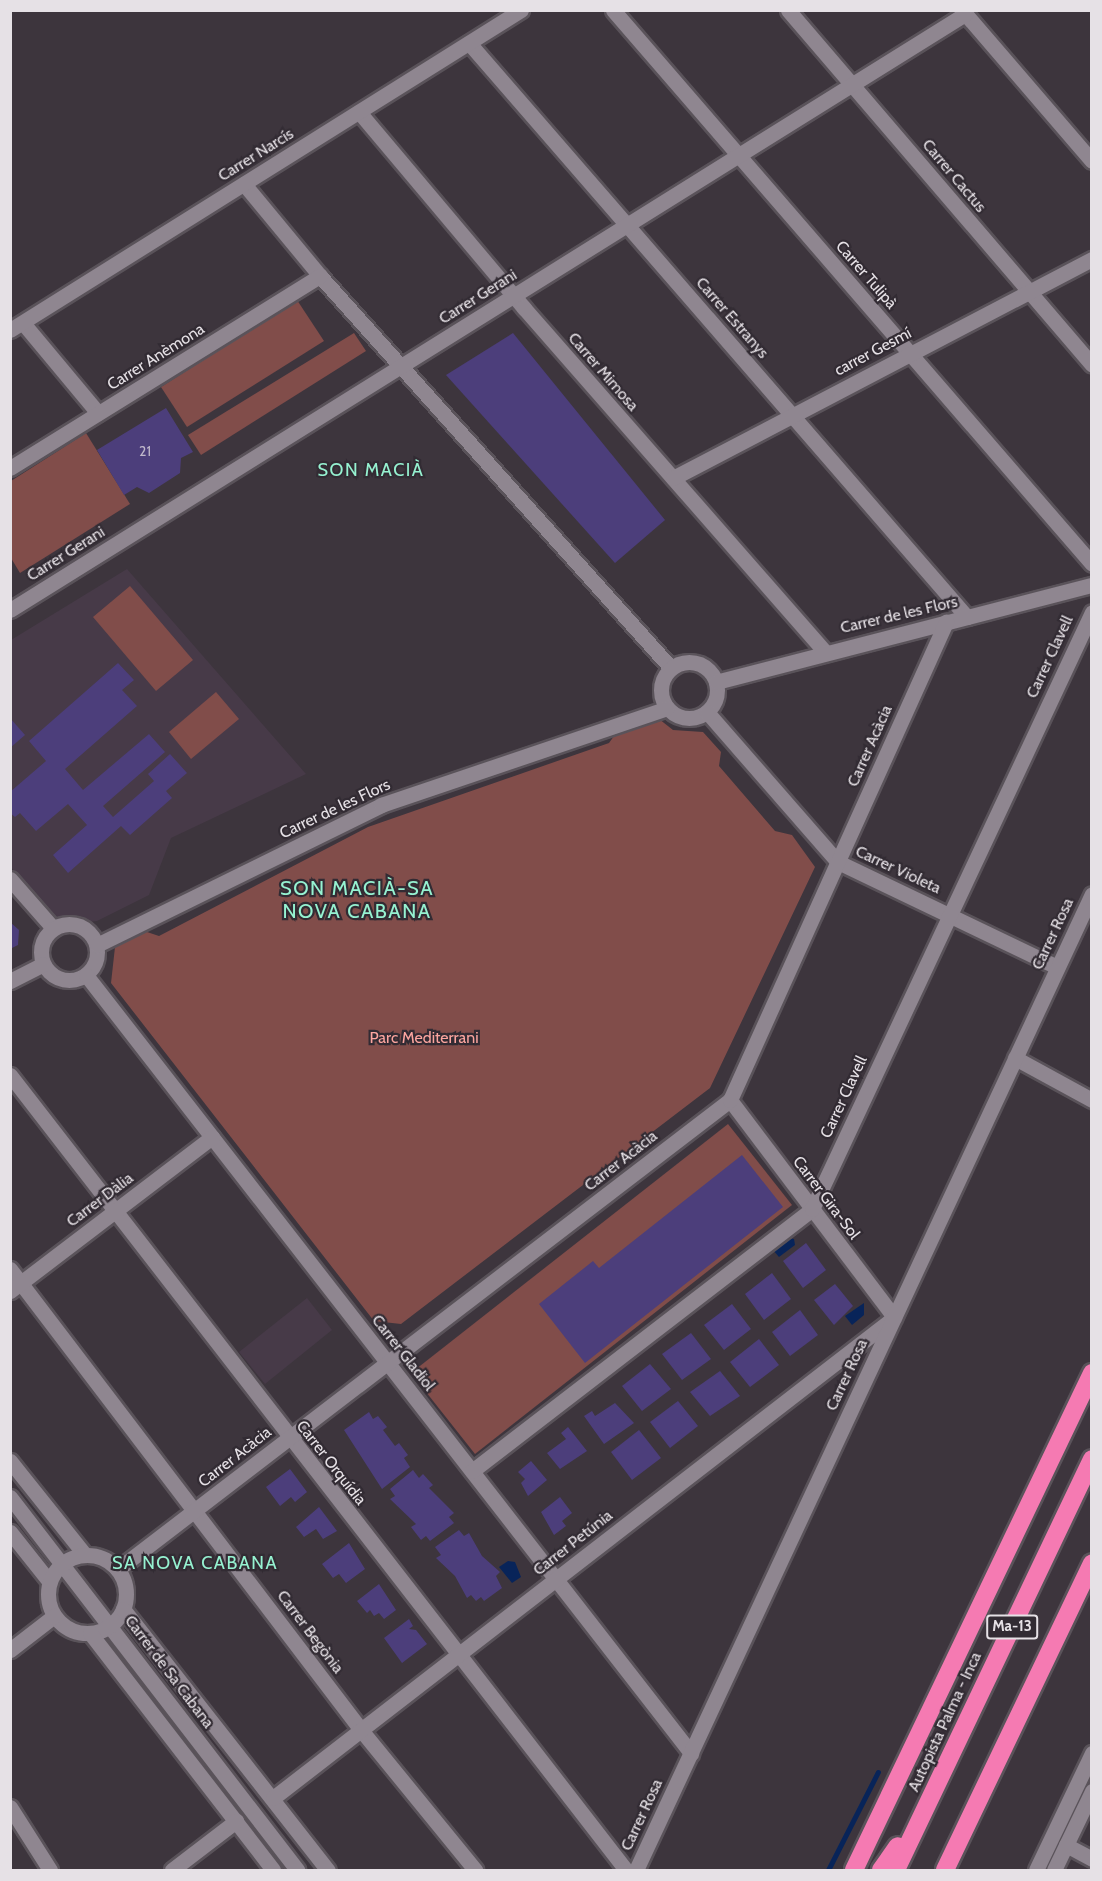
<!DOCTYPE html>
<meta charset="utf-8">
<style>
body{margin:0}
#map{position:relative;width:1102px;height:1881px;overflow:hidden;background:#3d353d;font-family:Cabin,sans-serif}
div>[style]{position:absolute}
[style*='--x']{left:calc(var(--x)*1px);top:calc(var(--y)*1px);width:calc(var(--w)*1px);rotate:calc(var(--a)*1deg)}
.built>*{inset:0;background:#473a48}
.green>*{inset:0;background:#814d4a}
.water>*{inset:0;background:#082459}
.stream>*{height:5px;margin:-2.5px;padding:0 2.5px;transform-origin:2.5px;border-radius:2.5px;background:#082459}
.building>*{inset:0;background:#4c3e7b}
.roads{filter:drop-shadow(2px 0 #5a535a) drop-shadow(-2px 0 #5a535a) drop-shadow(0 2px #5a535a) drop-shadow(0 -2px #5a535a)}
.minor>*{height:15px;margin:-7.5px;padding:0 7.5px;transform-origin:7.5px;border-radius:7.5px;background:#8f8690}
.minor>.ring{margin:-7.5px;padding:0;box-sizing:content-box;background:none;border:15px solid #8f8690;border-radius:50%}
.highway>*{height:18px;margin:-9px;padding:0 9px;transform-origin:9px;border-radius:9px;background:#f57ab2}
span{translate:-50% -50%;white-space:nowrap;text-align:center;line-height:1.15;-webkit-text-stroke:4.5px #322b33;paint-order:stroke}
.number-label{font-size:14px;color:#c0b8cb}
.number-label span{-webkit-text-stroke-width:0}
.shield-label span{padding:2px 4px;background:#322b33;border:2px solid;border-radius:4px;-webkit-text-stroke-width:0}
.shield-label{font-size:15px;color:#e6e1e6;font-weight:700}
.street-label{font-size:16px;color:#e6e1e6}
.park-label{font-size:16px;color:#fca59f}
.neighbourhood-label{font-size:18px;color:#96f2d1;letter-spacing:1.5px}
.quarter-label{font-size:20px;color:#96f2d1;letter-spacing:1.5px}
.frame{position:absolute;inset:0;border:12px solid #e6e1e6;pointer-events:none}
</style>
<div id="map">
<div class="built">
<div style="clip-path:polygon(127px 569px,306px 774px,171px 838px,149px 895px,97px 921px,57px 926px,11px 867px,11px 640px)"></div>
<div style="clip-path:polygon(307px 1298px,332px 1330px,265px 1384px,239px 1352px)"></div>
</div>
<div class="green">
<div style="clip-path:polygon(297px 300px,324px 341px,187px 427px,161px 387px)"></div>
<div style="clip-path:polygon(354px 333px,366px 351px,201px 455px,188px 435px)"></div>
<div style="clip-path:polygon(86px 433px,130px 504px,20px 573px,11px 558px,11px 481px)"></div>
<div style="clip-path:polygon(130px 586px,193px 660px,156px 691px,93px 617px)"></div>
<div style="clip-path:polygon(216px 692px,239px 719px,191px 759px,169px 732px)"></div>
<div style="clip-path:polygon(659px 719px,673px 730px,703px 732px,721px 752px,719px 766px,775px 831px,792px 835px,815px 867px,710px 1088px,401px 1324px,374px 1321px,111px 983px,115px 947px,144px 931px,159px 936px,368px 827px,609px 743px,619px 729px)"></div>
<div style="clip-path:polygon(728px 1124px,792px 1205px,475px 1454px,411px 1373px)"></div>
</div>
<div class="water">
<div style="clip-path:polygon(789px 1238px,794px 1239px,795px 1245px,779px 1257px,773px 1250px)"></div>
<div style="clip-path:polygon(864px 1303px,864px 1315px,852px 1325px,845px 1316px)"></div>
<div style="clip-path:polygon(508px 1561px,515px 1562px,521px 1577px,512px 1583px,499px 1567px)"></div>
</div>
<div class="stream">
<div style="--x:828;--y:1870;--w:110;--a:-63"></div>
</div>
<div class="building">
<div style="clip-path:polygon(513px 333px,665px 520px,615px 563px,446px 375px)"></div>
<div style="clip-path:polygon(166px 408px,193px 452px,181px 458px,180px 473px,149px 493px,137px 487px,124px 495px,97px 450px)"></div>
<div style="clip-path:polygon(118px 663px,134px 680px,122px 690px,137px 706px,65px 769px,83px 790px,149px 734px,165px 752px,103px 806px,113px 817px,154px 781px,148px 774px,170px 754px,187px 773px,166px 791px,172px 798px,130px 835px,121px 826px,68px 873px,53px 855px,87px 825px,68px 804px,36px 831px,20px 813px,15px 817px,10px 813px,10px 792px,46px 761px,29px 741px)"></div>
<div style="clip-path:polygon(10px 718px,25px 735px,10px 748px)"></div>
<div style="clip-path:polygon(10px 922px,19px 930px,18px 945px,10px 949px)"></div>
<div style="clip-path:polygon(742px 1155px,783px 1207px,585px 1363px,539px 1304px,593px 1261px,599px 1268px)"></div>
<div style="clip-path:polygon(806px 1243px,826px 1270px,803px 1288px,783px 1261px)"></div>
<div style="clip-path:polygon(772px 1273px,791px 1299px,764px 1320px,745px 1294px)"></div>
<div style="clip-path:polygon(835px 1284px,853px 1306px,834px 1325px,814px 1300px)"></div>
<div style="clip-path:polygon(732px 1304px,751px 1329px,724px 1350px,704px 1325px)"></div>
<div style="clip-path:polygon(800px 1310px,818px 1335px,790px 1356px,772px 1332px)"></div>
<div style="clip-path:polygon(691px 1333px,711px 1359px,682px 1380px,662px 1354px)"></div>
<div style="clip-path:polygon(759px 1339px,779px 1365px,750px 1387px,730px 1362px)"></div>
<div style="clip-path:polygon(650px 1364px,671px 1389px,642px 1411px,622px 1386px)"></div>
<div style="clip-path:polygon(720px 1371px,740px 1396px,710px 1416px,690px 1392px)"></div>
<div style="clip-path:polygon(678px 1401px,698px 1426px,670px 1448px,650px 1422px)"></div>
<div style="clip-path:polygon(615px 1403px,634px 1423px,604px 1444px,584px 1416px,592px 1411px,595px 1416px)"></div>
<div style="clip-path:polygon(369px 1412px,373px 1419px,378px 1416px,387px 1427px,383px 1430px,395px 1446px,399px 1443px,408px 1455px,404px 1458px,410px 1467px,382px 1489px,344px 1430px)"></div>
<div style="clip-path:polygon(568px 1427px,587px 1451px,560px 1469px,547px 1453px,566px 1439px,561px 1433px)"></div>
<div style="clip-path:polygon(639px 1430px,661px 1458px,632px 1480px,611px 1452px)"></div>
<div style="clip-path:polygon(531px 1461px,547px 1480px,528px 1496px,521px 1483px,525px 1479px,518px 1472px)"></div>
<div style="clip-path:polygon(290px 1469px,307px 1492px,295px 1502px,291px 1497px,280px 1506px,266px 1487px)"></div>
<div style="clip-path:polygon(413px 1470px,419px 1478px,423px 1474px,433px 1485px,429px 1488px,454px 1513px,449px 1517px,454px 1523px,430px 1541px,426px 1536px,421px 1540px,411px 1527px,416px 1524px,390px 1499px,395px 1496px,390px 1489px)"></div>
<div style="clip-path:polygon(560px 1497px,572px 1513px,562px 1521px,566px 1526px,554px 1535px,541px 1512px)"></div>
<div style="clip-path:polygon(319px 1507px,337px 1531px,323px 1539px,316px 1529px,304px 1537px,296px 1527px)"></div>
<div style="clip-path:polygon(459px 1530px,464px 1536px,469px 1533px,482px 1556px,500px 1572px,496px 1576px,502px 1588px,484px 1601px,481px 1597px,476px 1601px,471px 1595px,467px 1598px,455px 1576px,436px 1558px,441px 1555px,435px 1547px)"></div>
<div style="clip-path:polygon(349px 1543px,365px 1569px,346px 1583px,339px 1574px,333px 1578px,322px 1564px)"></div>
<div style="clip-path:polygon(379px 1584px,396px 1610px,384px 1619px,379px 1613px,374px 1616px,370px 1610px,367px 1613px,357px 1601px)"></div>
<div style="clip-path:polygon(409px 1619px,413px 1626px,409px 1629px,416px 1630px,427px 1644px,402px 1663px,384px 1638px)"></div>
</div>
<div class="roads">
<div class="minor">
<div style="--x:613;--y:10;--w:732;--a:49.15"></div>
<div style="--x:788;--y:10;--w:467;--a:49.4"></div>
<div style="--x:962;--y:10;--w:199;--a:49.3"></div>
<div style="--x:469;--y:43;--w:760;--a:49.06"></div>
<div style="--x:359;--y:112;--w:256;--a:49.9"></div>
<div style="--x:524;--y:308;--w:456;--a:48.8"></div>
<div style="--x:244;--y:184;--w:119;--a:50.4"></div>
<div style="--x:320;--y:276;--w:526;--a:48.16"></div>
<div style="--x:23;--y:323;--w:117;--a:50.2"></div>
<div style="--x:10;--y:330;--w:603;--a:-32.06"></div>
<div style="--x:10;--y:468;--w:365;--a:-31.8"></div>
<div style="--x:673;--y:478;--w:473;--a:-27.6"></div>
<div style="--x:10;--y:610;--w:1126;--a:-31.97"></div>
<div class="ring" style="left:661px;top:662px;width:41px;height:41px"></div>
<div style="--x:716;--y:682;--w:388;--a:-14.5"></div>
<div style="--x:707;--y:712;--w:199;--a:48.9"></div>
<div style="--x:838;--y:862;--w:243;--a:25.6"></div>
<div style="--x:10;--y:879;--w:65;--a:48.7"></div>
<div class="ring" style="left:41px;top:924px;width:41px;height:41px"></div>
<div style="--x:97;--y:945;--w:317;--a:-26.2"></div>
<div style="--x:381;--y:805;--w:302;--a:-18.7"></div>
<div style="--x:86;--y:975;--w:986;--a:52.13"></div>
<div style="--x:10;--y:981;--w:37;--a:-27"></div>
<div style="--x:1015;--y:1058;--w:88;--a:28.6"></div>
<div style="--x:10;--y:1075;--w:1006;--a:52.23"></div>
<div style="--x:730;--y:1100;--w:272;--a:52.9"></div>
<div style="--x:10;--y:1269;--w:579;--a:52.71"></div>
<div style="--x:361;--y:1730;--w:181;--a:50.8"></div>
<div style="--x:10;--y:1291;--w:254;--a:-37.3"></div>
<div style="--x:10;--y:1461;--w:120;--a:51.4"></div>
<div style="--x:472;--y:1471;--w:429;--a:-37.6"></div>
<div style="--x:812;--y:1209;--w:659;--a:-64.87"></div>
<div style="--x:10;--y:1497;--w:471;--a:52.4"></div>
<div style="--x:10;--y:1532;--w:63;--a:51.5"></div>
<div class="ring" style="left:48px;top:1555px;width:63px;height:63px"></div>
<div style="--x:118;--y:1569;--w:771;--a:-37.46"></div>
<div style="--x:730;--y:1100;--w:525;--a:-65.68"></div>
<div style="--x:123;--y:1609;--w:332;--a:51.9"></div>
<div style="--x:90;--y:1633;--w:299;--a:52.3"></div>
<div style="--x:10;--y:1650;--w:56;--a:-37.7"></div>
<div style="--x:273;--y:1798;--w:783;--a:-37.73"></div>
<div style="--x:10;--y:1807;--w:75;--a:57.6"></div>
<div style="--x:1066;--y:1845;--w:30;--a:28"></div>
<div style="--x:172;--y:1870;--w:81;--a:-37.4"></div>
<div style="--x:636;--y:1870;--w:1077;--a:-64.96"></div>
<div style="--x:1036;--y:1870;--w:130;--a:-64.4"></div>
<div style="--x:1054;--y:1870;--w:88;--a:-64.3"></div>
</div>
<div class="highway">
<div style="--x:854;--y:1870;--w:551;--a:-64.41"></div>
<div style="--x:881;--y:1870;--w:29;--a:-55"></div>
<div style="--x:896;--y:1870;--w:455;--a:-64.5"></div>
<div style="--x:945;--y:1870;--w:340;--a:-64.4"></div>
</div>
</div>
<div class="number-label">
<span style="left:145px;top:451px">21</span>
</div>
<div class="shield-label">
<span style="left:1012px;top:1627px">Ma-13</span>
</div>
<div class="street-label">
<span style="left:256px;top:155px;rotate:-32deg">Carrer Narcís</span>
<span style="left:954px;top:176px;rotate:50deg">Carrer Cactus</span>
<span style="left:866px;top:275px;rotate:49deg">Carrer Tulipà</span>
<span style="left:478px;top:297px;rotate:-32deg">Carrer Gerani</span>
<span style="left:732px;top:318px;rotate:49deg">Carrer Estranys</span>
<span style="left:873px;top:352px;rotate:-28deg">carrer Gesmí</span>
<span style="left:156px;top:357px;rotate:-32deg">Carrer Anèmona</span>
<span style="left:603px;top:372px;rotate:49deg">Carrer Mimosa</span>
<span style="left:66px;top:554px;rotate:-32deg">Carrer Gerani</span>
<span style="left:899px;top:615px;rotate:-13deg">Carrer de les Flors</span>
<span style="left:1050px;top:657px;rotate:-65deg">Carrer Clavell</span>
<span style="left:870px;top:746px;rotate:-66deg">Carrer Acàcia</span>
<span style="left:335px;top:809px;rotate:-25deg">Carrer de les Flors</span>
<span style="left:898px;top:870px;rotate:25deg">Carrer Violeta</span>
<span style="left:1053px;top:934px;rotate:-65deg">Carrer Rosa</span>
<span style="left:844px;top:1097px;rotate:-65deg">Carrer Clavell</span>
<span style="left:621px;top:1161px;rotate:-38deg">Carrer Acàcia</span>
<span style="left:826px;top:1198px;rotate:53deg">Carrer Gira-Sol</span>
<span style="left:100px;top:1200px;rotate:-37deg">Carrer Dàlia</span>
<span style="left:403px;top:1353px;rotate:52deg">Carrer Gladiol</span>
<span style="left:847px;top:1375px;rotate:-65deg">Carrer Rosa</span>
<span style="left:235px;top:1457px;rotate:-38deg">Carrer Acàcia</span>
<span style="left:331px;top:1463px;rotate:52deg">Carrer Orquídia</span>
<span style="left:573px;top:1543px;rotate:-38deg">Carrer Petúnia</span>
<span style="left:310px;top:1632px;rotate:53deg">Carrer Begònia</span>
<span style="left:169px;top:1672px;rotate:53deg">Carrer de Sa Cabana</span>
<span style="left:945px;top:1722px;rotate:-65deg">Autopista Palma - Inca</span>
<span style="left:642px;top:1815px;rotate:-65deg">Carrer Rosa</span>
</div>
<div class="park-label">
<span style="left:424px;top:1038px">Parc Mediterrani</span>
</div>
<div class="neighbourhood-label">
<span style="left:371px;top:470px">SON MACIÀ</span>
<span style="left:195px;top:1563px">SA NOVA CABANA</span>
</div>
<div class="quarter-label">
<span style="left:357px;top:900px">SON MACIÀ-SA<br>NOVA CABANA</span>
</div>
<div class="frame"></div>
</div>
